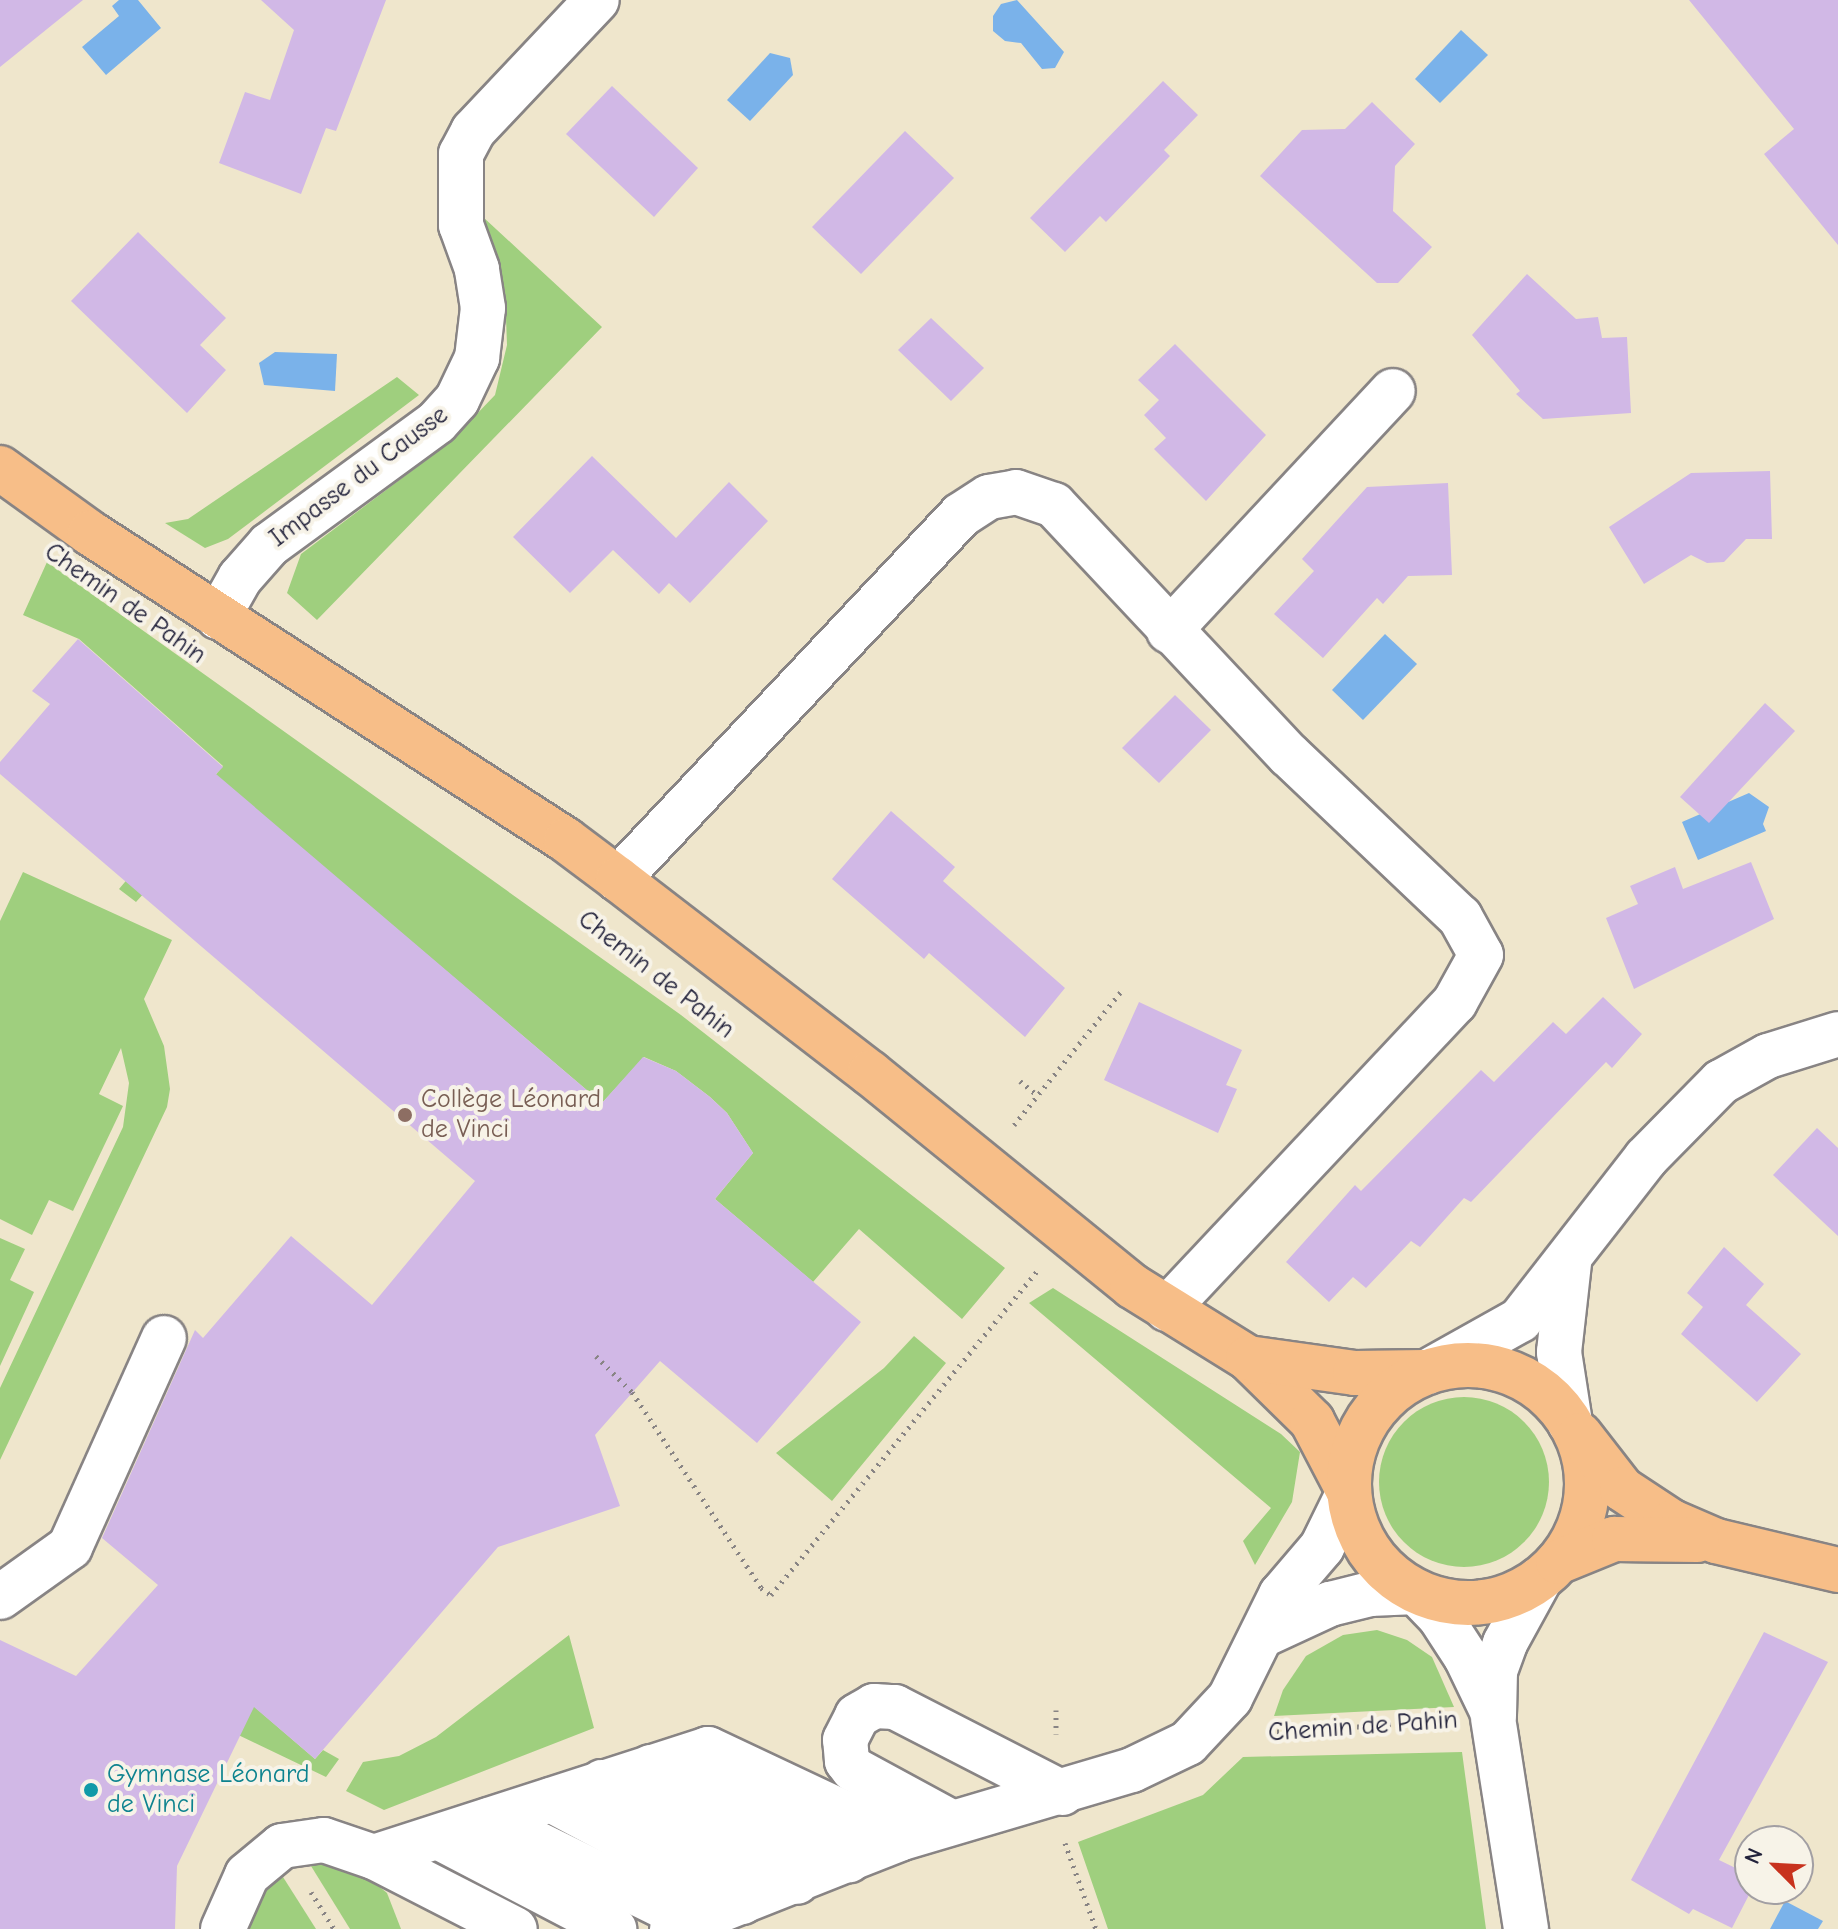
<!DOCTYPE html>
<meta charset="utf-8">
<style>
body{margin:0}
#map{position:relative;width:1838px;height:1929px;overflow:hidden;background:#efe6cc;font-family:"Comic Neue",sans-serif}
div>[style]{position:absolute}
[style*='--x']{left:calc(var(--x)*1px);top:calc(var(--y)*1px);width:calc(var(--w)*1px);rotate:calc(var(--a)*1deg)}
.green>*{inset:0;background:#9fcf7e}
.round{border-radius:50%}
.water>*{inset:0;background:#7ab2ea}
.building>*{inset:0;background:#d1b8e6}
.path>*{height:5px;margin-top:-2.5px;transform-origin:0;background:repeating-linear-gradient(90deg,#888484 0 2px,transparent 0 8px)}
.roads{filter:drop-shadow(2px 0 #888484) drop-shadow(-2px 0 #888484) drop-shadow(0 2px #888484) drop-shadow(0 -2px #888484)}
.minor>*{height:44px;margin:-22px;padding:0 22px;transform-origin:22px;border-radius:22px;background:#fff}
.major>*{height:44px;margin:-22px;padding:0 22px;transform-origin:22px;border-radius:22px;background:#f7be88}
.major>.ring{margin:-22px;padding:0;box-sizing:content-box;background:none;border:44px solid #f7be88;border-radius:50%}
.dots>*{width:22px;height:22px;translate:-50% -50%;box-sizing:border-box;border:4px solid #f7f3e8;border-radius:50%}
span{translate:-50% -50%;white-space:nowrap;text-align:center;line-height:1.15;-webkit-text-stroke:8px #f7f3e8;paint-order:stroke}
.street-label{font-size:26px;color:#22223b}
.education-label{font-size:26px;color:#785e54}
.left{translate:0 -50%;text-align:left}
.culture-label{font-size:26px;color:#0d838f}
.north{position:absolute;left:1734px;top:1825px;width:80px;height:80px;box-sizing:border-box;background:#f7f3e8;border:2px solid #a29fa3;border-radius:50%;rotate:294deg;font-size:22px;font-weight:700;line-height:32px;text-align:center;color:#22223b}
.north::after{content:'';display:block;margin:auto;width:28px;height:36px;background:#c8321e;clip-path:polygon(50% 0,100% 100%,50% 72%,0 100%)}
</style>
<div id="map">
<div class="green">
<div style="clip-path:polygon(483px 217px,602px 327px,317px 620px,287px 593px,301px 554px,450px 442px,495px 395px,507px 345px,505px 291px)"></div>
<div style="clip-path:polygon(397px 377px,419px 395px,228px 539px,205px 548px,165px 523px,188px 519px)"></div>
<div style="clip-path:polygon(47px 562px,681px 1015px,1005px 1268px,962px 1319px,859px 1229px,813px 1282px,715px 1199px,753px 1153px,727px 1113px,710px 1097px,676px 1071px,644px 1057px,602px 1103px,235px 792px,136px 902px,119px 889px,223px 766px,79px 639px,23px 615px)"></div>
<div style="clip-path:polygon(23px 872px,172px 940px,144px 999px,164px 1046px,170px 1089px,167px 1107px,0 1460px,0 1388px,123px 1127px,129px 1083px,121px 1048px,99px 1094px,123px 1106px,73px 1211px,49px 1200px,32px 1235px,0 1219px,0 921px)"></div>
<div style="clip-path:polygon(0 1238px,25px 1249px,10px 1280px,34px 1292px,0 1366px)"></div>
<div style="clip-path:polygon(1053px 1288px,1281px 1434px,1300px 1452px,1292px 1502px,1255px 1565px,1243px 1541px,1271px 1508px,1029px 1303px)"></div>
<div style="clip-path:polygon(914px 1336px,946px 1363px,832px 1501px,776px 1453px,884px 1368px)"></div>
<div class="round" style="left:1379px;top:1397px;width:170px;height:170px"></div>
<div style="clip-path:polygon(1377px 1630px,1407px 1640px,1432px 1657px,1454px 1707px,1274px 1716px,1283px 1690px,1306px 1656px,1343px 1635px)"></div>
<div style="clip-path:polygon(569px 1635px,594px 1728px,384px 1810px,346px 1791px,363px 1762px,399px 1756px,436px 1737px)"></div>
<div style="clip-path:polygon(206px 1665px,315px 1759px,323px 1750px,339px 1759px,326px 1777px,178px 1706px)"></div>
<div style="clip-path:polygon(1462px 1752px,1486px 1929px,1108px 1929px,1078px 1842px,1203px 1795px,1243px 1757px)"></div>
<div style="clip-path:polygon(326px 1862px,369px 1878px,387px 1893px,401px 1929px,350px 1929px,311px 1866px)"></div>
<div style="clip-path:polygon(283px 1877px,316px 1929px,246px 1929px,263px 1889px)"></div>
</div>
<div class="water">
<div style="clip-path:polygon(119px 0,138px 0,161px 28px,106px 75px,82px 47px,119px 16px,112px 6px)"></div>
<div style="clip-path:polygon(1017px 0,1064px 52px,1055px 68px,1042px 69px,1021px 43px,1005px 41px,993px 31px,993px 16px,1001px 4px)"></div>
<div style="clip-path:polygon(1461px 30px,1488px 55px,1440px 103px,1415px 79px)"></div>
<div style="clip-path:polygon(770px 53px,790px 58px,793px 75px,750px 121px,727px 100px)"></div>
<div style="clip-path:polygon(275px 352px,337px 354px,335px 391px,264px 385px,259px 363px)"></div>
<div style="clip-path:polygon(1385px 634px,1417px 664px,1363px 720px,1332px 690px)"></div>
<div style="clip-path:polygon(1749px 793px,1769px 807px,1763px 824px,1766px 831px,1698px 860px,1682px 822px)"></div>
<div style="clip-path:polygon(1785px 1901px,1823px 1921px,1818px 1929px,1770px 1929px)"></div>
</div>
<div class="building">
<div style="clip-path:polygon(0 0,83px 0,0 67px)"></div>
<div style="clip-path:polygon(261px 0,386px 0,336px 131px,326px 128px,301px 194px,219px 163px,245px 92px,270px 100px,294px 30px)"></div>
<div style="clip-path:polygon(1689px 0,1838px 0,1838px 245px,1764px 154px,1794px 129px)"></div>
<div style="clip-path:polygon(1163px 81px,1198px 115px,1164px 150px,1170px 156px,1106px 222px,1100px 216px,1065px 252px,1030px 218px)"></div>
<div style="clip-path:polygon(612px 86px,698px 168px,654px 217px,566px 134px)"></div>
<div style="clip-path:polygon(1372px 102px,1415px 144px,1395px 166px,1393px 211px,1432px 247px,1398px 283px,1377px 283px,1260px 176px,1302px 130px,1345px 129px)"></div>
<div style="clip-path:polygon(905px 131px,954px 178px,861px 274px,812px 227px)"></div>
<div style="clip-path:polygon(138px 232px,226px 318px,200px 345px,226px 370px,187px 413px,71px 301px)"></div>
<div style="clip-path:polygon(1527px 274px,1576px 319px,1598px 317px,1602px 338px,1627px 337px,1631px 413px,1543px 419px,1516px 394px,1520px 391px,1472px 335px)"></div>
<div style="clip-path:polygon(931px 318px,984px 368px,951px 401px,898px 350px)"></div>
<div style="clip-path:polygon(1175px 344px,1266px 435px,1206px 501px,1154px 449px,1166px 438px,1144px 415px,1159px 400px,1138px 380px)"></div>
<div style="clip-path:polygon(592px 456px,676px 538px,729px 482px,768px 521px,690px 603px,669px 583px,659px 594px,613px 550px,570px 593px,513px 537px)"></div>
<div style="clip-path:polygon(1770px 471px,1772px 539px,1746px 539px,1724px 562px,1707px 563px,1691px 555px,1644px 584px,1609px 527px,1691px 473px)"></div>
<div style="clip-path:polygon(1448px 483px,1452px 575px,1408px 576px,1383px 604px,1377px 598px,1323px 658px,1274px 614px,1314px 571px,1302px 559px,1367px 487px)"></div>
<div style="clip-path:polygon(78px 639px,223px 767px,216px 774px,602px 1103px,643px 1057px,676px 1071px,710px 1097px,727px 1113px,753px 1153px,715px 1199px,861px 1322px,757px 1443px,660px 1361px,595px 1435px,620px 1506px,498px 1547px,315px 1759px,254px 1707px,177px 1866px,175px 1929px,0 1929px,0 1640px,76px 1676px,158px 1585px,102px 1538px,195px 1330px,203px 1338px,291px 1236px,372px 1305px,475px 1181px,0 774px,0 762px,50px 704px,32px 691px)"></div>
<div style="clip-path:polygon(1175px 695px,1211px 730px,1159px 783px,1122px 748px)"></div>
<div style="clip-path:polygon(1765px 703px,1795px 731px,1709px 823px,1680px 797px)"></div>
<div style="clip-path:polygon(891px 811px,955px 867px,943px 881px,1065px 988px,1025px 1037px,929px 953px,924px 959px,832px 879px)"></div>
<div style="clip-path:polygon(1751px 862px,1774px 919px,1634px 989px,1606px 918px,1638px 904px,1630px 886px,1675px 867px,1683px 889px)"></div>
<div style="clip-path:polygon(1603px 997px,1642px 1034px,1612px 1068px,1606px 1062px,1471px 1202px,1464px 1198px,1420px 1247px,1411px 1241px,1366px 1288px,1353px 1277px,1329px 1302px,1286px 1262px,1355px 1185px,1361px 1191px,1481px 1070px,1494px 1082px,1553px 1022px,1566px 1034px)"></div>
<div style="clip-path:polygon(1139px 1002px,1242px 1050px,1226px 1085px,1237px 1089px,1218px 1133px,1104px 1080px)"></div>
<div style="clip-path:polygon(1817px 1128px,1838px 1148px,1838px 1236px,1773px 1175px)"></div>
<div style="clip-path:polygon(1724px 1247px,1764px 1284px,1746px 1305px,1801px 1354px,1757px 1402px,1681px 1334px,1703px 1307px,1687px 1293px)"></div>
<div style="clip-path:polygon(1764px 1632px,1828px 1662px,1719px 1860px,1750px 1875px,1752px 1889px,1732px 1928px,1693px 1909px,1689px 1914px,1631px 1880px)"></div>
</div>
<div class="path">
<div style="--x:1020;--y:1081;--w:19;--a:39"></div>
<div style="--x:1014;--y:1125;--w:174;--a:-51.3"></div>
<div style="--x:596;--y:1356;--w:51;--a:45"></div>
<div style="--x:632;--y:1392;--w:235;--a:56.6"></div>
<div style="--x:761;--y:1588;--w:12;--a:35"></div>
<div style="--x:771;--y:1595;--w:419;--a:-50.6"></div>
<div style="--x:1056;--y:1710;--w:24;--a:90"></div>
<div style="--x:1269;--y:1732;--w:173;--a:-3.6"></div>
<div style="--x:1065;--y:1843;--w:91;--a:70.2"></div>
<div style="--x:311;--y:1892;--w:44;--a:58.1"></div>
</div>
<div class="roads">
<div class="minor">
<div style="--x:218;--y:617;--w:45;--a:-60.6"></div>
<div style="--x:240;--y:578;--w:44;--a:-48.7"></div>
<div style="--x:269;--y:545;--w:208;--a:-36.2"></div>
<div style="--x:437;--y:422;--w:30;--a:-48"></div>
<div style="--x:457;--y:400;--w:47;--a:-64.5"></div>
<div style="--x:477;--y:358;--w:50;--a:-83.2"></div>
<div style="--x:483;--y:308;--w:39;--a:-99"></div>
<div style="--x:477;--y:269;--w:47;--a:-110"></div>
<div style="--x:461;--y:225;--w:71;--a:-90"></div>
<div style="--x:461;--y:154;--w:26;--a:-62"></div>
<div style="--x:473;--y:131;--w:180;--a:-46.6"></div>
<div style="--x:1169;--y:631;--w:328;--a:-47"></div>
<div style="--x:618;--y:879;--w:500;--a:-46.7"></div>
<div style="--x:961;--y:515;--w:33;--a:-33"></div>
<div style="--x:989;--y:497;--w:27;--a:-10"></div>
<div style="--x:1016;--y:492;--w:40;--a:18.9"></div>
<div style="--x:1054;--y:505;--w:343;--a:46.8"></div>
<div style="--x:1289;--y:755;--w:236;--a:43.5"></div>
<div style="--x:1460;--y:917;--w:43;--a:61.1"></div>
<div style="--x:1481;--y:955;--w:54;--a:119"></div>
<div style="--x:1455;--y:1002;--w:421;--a:133.2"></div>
<div style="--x:1569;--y:1263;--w:90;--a:96.4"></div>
<div style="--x:1559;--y:1352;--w:72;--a:81.2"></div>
<div style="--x:1427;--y:1372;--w:107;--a:-29.2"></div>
<div style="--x:1520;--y:1320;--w:205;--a:-52.1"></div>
<div style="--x:1646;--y:1158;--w:107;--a:-45.4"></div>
<div style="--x:1721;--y:1082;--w:54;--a:-29"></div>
<div style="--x:1768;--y:1056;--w:73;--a:-17.4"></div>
<div style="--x:0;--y:1597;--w:86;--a:-35.5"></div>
<div style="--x:70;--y:1547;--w:229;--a:-65.8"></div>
<div style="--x:1265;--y:1634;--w:72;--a:-24.8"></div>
<div style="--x:1330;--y:1604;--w:41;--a:-14"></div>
<div style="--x:1370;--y:1594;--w:46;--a:-2.5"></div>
<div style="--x:1416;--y:1592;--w:35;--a:46"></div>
<div style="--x:1440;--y:1617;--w:48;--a:57"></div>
<div style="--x:1466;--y:1657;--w:64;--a:64.2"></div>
<div style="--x:1494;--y:1715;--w:44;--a:-88.7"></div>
<div style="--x:1495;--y:1671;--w:30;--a:-70"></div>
<div style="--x:1505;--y:1643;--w:73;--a:-61.3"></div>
<div style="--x:1493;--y:1718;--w:214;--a:81.1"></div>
<div style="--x:651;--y:1767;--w:219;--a:25.2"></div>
<div style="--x:602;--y:1782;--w:219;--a:27.1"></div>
<div style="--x:551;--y:1800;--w:217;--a:28"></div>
<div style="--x:489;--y:1820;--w:228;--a:26.3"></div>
<div style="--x:951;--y:1822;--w:111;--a:-151.6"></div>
<div style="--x:853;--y:1769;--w:10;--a:-127"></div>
<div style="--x:847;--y:1761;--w:21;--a:-95"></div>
<div style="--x:845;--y:1740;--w:27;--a:-63"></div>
<div style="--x:857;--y:1716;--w:20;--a:-30"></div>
<div style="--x:874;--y:1706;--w:21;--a:3"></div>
<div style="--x:895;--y:1707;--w:188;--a:27.2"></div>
<div style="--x:438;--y:1837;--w:199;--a:27.6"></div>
<div style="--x:374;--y:1857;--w:158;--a:27.1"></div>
<div style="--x:223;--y:1929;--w:59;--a:-66"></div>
<div style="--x:247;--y:1875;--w:45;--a:-39.6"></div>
<div style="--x:282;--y:1846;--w:42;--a:-8.1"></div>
<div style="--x:324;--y:1840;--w:53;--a:18.8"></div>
<div style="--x:374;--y:1857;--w:351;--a:-17.9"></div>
<div style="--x:708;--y:1749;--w:211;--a:25.2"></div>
<div style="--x:672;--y:1929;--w:244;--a:-21.6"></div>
<div style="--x:899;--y:1839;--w:243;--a:-16.5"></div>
<div style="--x:1132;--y:1770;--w:62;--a:-25.7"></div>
<div style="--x:1188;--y:1743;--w:62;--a:-47"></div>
<div style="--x:1230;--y:1698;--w:115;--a:-63.7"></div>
<div style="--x:1281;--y:1595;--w:63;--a:-49.5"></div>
<div style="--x:1322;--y:1547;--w:61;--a:-63.9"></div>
</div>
<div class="major">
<div style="--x:0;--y:468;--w:111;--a:35.8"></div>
<div style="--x:90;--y:533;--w:566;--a:32.82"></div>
<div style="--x:566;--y:840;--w:65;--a:36.9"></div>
<div style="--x:618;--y:879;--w:318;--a:37.6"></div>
<div style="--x:870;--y:1073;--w:338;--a:39.1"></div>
<div style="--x:1132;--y:1286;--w:137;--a:31.8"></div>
<div style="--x:1248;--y:1358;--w:90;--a:44.5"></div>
<div style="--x:1312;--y:1421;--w:80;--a:62.5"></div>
<div style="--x:1248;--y:1358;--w:108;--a:8"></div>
<div style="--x:1355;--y:1373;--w:70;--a:-0.8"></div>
<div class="ring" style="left:1349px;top:1365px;width:194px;height:194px"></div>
<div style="--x:1580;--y:1435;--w:68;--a:52.1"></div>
<div style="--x:1622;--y:1489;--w:60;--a:33.4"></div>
<div style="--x:1672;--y:1522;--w:48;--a:23.4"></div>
<div style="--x:1716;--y:1541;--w:125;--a:13.4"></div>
<div style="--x:1558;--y:1562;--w:61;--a:-22.3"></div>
<div style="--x:1614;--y:1539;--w:83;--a:0.7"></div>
</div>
</div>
<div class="dots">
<div style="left:405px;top:1115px;background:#8d6e63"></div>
<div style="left:91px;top:1790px;background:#0f9aa8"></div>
</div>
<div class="street-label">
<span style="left:359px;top:477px;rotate:-37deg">Impasse du Causse</span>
<span style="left:125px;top:604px;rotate:35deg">Chemin de Pahin</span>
<span style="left:656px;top:975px;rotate:38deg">Chemin de Pahin</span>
<span style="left:1363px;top:1727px;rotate:-4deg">Chemin de Pahin</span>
</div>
<div class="education-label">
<span class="left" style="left:421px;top:1115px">Collège Léonard<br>de Vinci</span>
</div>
<div class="culture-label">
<span class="left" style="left:107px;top:1790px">Gymnase Léonard<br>de Vinci</span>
</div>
<div class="north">N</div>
</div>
